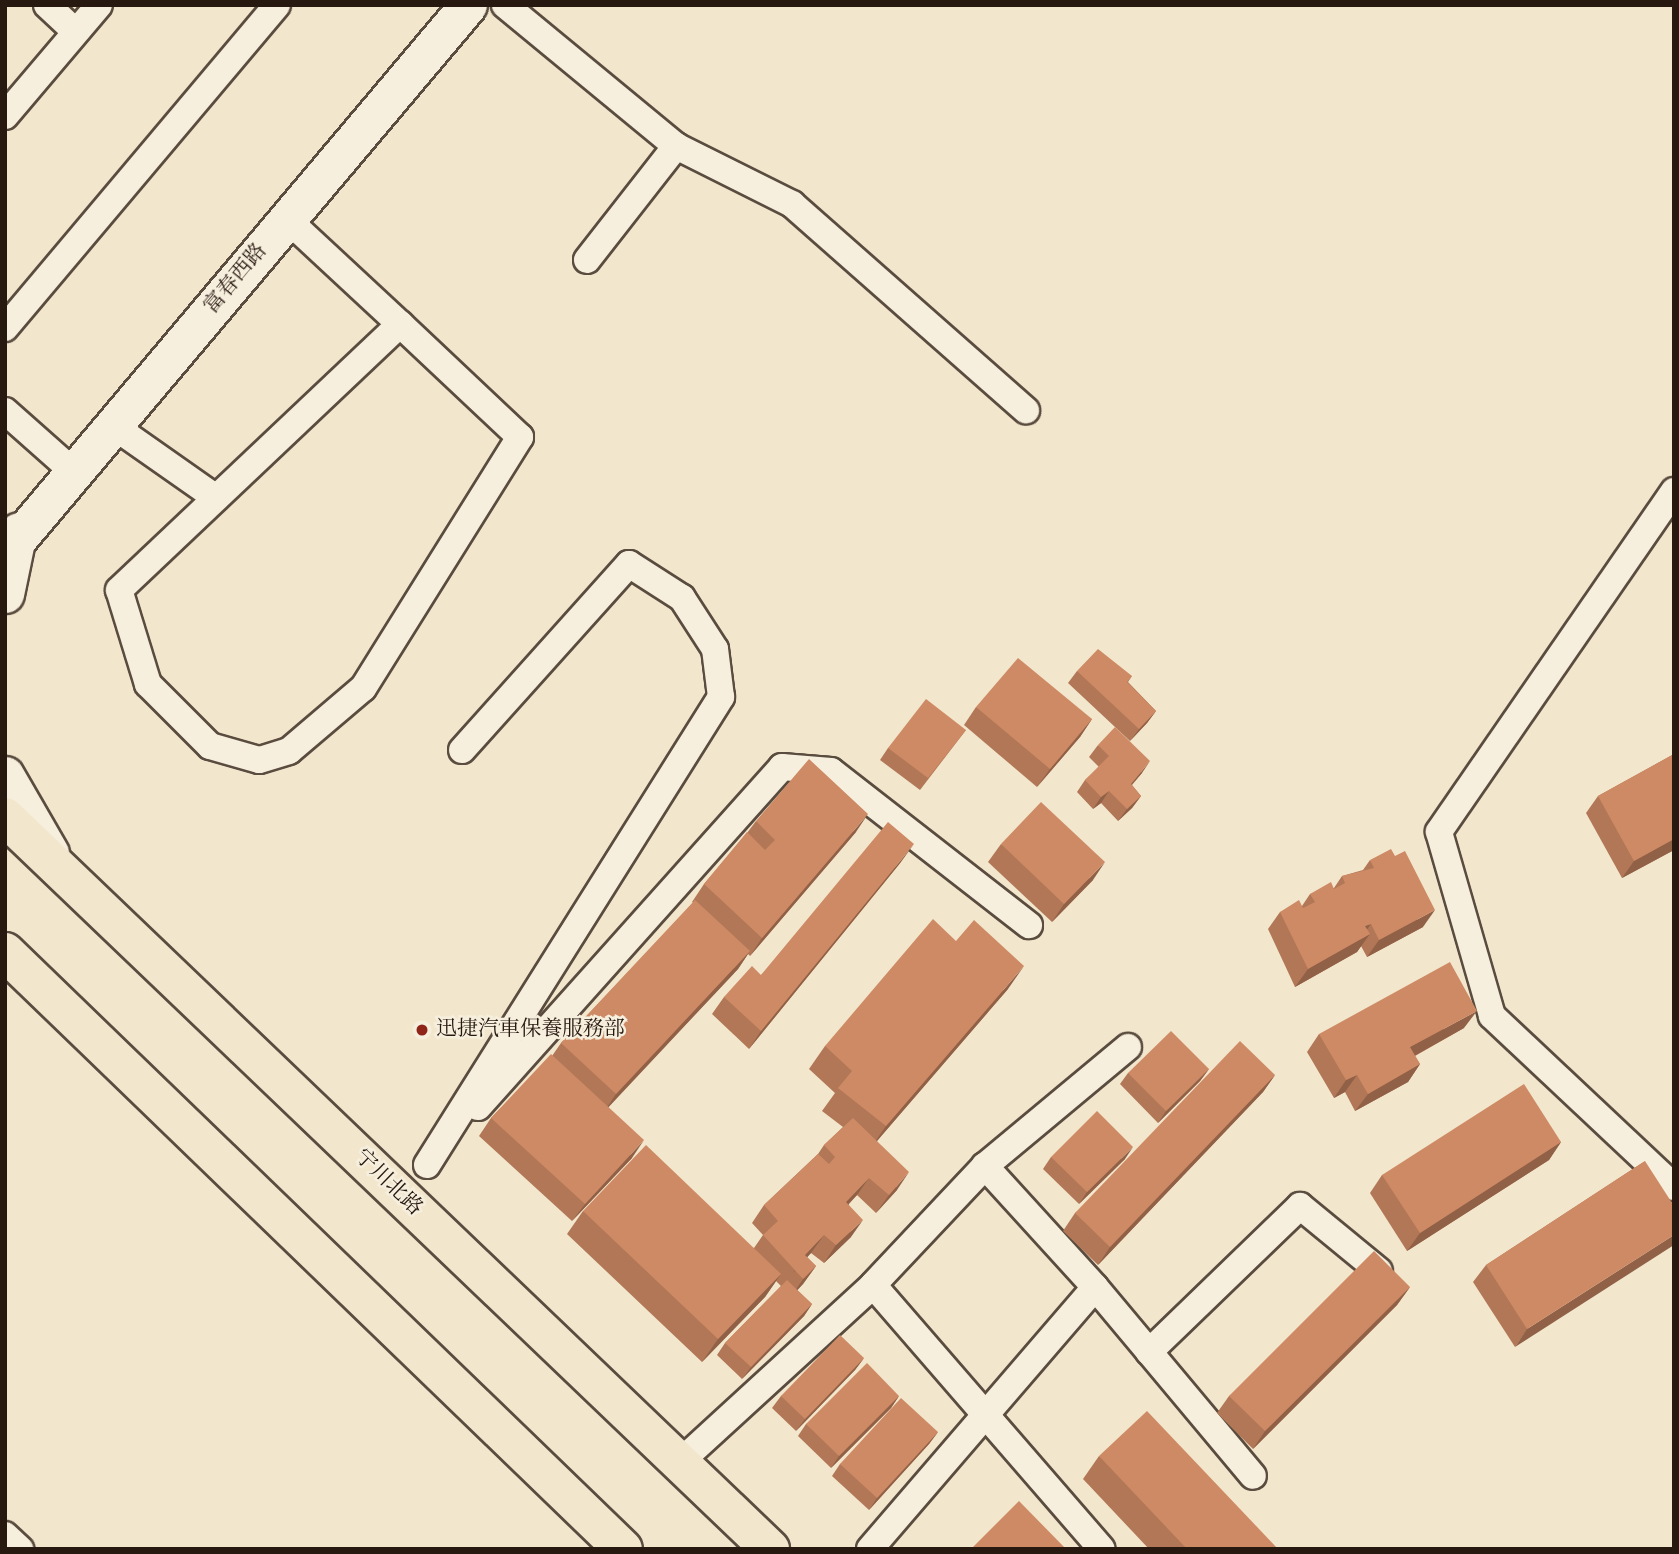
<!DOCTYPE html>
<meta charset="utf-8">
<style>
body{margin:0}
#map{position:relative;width:1679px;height:1554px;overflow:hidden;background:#f2e6cd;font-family:"IM FELL English","Noto Serif SC",serif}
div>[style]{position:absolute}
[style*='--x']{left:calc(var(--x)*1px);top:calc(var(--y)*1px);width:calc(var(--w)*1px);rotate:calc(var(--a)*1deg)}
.roads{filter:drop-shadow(2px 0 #5a4c3f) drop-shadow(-2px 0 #5a4c3f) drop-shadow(0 2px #5a4c3f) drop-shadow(0 -2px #5a4c3f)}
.minor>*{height:26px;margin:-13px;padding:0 13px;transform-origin:13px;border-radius:13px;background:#f7efde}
.secondary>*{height:37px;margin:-18.5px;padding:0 18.5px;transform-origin:18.5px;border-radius:18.5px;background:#f7efde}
.primary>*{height:38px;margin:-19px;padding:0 19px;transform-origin:19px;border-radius:19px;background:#f2e6cd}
.wall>*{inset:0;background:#b17757}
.shaded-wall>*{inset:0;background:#906147}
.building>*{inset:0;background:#ce8a65}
.dots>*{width:19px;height:19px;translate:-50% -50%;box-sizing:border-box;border:4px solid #f7efde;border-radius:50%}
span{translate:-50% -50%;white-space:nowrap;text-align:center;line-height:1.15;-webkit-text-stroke:5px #f7efde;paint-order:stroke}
.street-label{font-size:21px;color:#271810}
.poi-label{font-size:21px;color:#271810}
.left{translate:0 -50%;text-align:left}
.frame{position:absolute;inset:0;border:7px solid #271810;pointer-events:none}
</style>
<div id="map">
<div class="roads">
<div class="minor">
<div style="--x:47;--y:5;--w:37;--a:43"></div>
<div style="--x:505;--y:5;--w:222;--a:39.5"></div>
<div style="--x:676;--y:146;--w:130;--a:26.6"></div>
<div style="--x:792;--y:204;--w:312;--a:41.4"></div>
<div style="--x:5;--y:116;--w:145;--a:-49.7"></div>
<div style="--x:287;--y:219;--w:154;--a:42.9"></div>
<div style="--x:400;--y:324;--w:165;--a:43.3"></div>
<div style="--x:520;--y:437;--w:296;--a:122"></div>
<div style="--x:363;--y:688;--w:97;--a:139.6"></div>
<div style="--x:289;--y:751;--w:31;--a:163"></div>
<div style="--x:259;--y:760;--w:51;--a:-164.1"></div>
<div style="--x:210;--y:746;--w:88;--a:-135"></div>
<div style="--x:148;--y:684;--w:98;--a:-107.1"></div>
<div style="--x:119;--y:590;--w:387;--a:-43.4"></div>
<div style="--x:587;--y:260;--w:145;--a:-52"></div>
<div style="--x:5;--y:328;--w:422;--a:-49.9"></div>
<div style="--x:5;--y:411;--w:95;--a:41.6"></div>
<div style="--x:115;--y:427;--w:123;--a:35.1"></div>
<div style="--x:1674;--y:491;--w:414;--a:124.6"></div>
<div style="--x:1439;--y:832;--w:191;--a:73.9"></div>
<div style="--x:1492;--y:1016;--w:250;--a:43.2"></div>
<div style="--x:478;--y:1107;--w:456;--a:-48.2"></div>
<div style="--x:782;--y:767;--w:49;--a:4.7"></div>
<div style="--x:831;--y:771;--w:251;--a:37.9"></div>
<div style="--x:427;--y:1165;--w:553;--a:-57.86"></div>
<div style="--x:721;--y:697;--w:48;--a:-97.1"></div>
<div style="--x:715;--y:649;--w:61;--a:-122.9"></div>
<div style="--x:682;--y:598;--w:63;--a:-147.3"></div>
<div style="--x:629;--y:564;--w:250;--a:131.9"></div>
<div style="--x:985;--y:1166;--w:186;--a:-39.8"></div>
<div style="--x:1095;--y:1287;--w:246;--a:50.1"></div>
<div style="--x:1149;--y:1352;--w:210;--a:-44"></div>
<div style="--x:1300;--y:1206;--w:102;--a:39.4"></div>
<div style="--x:679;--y:1463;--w:263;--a:-42.5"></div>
<div style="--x:873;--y:1285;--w:349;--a:49.1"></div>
<div style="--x:5;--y:1535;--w:21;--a:43"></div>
<div style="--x:870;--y:1549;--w:345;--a:-49.3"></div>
<div style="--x:1095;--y:1287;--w:164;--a:-132.3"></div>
<div style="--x:985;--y:1166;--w:163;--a:133.3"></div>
</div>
<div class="secondary">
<div style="--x:5;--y:554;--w:718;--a:-49.86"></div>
<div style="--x:5;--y:594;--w:64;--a:-78.3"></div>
<div style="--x:5;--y:775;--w:90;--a:60"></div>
</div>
<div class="primary">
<div style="--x:5;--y:817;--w:1059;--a:43.74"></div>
<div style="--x:5;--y:952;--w:859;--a:44.01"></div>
</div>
</div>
<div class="wall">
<div style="clip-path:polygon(1077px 671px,1132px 676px,1128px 682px,1156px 711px,1147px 723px,1130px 741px,1068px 683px)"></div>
<div style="clip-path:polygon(976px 707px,1092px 719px,1080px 737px,1037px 787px,964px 725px)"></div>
<div style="clip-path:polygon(966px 730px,920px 790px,880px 760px,888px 748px)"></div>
<div style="clip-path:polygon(1098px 745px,1142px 773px,1132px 785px,1141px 796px,1132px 808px,1118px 821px,1101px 803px,1093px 809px,1077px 792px,1085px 780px,1099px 767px,1089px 757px)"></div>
<div style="clip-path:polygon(1674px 754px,1674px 850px,1622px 878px,1586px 813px,1598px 796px)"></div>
<div style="clip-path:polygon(756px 821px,856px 832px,750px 956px,748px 954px,738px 969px,608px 1107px,632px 1158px,572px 1221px,479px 1136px,491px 1118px,552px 1056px,561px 1043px,693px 903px,692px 902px,704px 884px,747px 833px)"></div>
<div style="clip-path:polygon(1001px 844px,1093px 880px,1052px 922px,988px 862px)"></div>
<div style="clip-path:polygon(1370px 860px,1423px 927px,1367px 957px,1361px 946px,1357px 952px,1295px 987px,1268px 929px,1280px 912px,1302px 906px,1310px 894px,1334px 888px,1342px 876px,1363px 870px)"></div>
<div style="clip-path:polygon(901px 862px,749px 1049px,712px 1014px,724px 997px,761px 975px)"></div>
<div style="clip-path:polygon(1008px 989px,877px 1141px,897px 1190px,876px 1213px,857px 1195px,849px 1204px,851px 1237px,824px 1263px,811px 1253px,807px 1257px,816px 1266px,803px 1284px,797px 1290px,812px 1304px,804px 1316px,742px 1379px,717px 1355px,725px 1343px,781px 1286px,776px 1281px,765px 1297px,702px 1362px,567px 1234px,583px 1211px,754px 1248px,763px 1235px,752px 1223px,764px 1205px,818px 1154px,824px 1145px,843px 1127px,822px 1111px,835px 1093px,809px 1069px,825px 1046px)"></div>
<div style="clip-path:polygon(1464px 1028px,1415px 1056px,1420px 1064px,1408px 1082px,1355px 1111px,1345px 1092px,1334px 1098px,1307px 1052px,1319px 1034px)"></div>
<div style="clip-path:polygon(1209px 1069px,1200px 1081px,1158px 1123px,1120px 1084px,1128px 1073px)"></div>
<div style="clip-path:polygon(1275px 1075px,1263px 1092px,1098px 1265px,1063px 1231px,1075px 1213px)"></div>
<div style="clip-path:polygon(1561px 1142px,1549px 1160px,1407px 1251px,1370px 1193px,1382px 1175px)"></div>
<div style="clip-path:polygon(1051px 1157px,1125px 1159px,1079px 1204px,1043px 1169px)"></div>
<div style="clip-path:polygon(1645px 1161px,1515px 1347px,1473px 1282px,1486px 1265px)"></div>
<div style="clip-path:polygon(1410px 1287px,1397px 1305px,1253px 1449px,1217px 1413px,1229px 1396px)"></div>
<div style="clip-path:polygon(864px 1358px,855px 1370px,796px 1431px,772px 1408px,781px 1396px)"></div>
<div style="clip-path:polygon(899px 1396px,891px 1408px,831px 1468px,798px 1436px,806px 1424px)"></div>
<div style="clip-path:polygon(938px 1432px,929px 1444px,869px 1510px,832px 1476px,840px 1464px)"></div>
<div style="clip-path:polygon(1099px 1456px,1278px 1549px,1149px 1549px,1083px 1479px)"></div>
</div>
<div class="shaded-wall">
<div style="clip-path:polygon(1156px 711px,1147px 723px,1130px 741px,1139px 729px)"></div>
<div style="clip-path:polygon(1092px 719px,1080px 737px,1037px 787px,1050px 769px)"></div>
<div style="clip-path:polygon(1150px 761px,1142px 773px,1122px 796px,1131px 784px)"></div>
<div style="clip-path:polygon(1109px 791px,1101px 803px,1093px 809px,1101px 797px)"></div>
<div style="clip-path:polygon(1141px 796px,1132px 808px,1118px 821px,1127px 809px)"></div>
<div style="clip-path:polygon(868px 814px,856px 832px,750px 956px,762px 938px)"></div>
<div style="clip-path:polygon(1674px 839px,1674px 850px,1622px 878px,1634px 861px)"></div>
<div style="clip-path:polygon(914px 844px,901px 862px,749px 1049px,761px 1031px)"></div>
<div style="clip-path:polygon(1105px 862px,1093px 880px,1052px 922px,1064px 904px)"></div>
<div style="clip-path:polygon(1435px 910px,1423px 927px,1367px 957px,1379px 940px)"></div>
<div style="clip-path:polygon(1371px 924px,1359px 940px,1370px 934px,1357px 952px,1295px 987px,1308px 969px,1365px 926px)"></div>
<div style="clip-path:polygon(750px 951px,738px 969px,604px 1112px,616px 1094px)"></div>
<div style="clip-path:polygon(1024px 966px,1008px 989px,870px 1149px,886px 1126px)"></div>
<div style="clip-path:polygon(1477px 1011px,1464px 1028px,1398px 1065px,1410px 1047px)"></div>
<div style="clip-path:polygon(1420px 1064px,1408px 1082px,1355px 1111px,1368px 1094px)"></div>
<div style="clip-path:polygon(1209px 1069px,1200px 1081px,1158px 1123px,1166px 1111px)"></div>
<div style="clip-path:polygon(1275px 1075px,1263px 1092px,1098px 1265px,1110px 1247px)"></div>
<div style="clip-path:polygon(1357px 1075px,1345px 1092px,1334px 1098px,1346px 1080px)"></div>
<div style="clip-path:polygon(644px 1140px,632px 1158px,572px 1221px,585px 1204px)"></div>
<div style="clip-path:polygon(1561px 1142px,1549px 1160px,1407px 1251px,1420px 1233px)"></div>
<div style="clip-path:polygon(1133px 1147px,1125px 1159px,1079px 1204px,1087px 1192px)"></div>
<div style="clip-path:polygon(909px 1172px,897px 1190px,876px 1213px,889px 1195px)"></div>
<div style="clip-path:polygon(869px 1178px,857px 1195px,834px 1219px,846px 1202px)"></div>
<div style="clip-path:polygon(863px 1220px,851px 1237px,824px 1263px,836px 1245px)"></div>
<div style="clip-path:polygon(824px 1235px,811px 1253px,793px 1273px,805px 1255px)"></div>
<div style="clip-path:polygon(1674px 1235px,1674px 1245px,1515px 1347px,1527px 1329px)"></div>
<div style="clip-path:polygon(816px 1266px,803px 1284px,791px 1297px,803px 1279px)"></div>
<div style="clip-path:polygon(781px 1274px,765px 1297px,702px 1362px,718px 1339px)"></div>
<div style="clip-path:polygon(1410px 1287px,1397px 1305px,1253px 1449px,1265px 1431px)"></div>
<div style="clip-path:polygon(812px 1304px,804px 1316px,742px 1379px,751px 1367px)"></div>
<div style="clip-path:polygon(864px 1358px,855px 1370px,796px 1431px,805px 1419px)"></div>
<div style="clip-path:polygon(899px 1396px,891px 1408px,831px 1468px,839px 1456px)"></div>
<div style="clip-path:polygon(938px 1432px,929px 1444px,869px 1510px,877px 1498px)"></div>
</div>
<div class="building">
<div style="clip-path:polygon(1098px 649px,1132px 676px,1127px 682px,1156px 711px,1139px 729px,1077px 671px)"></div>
<div style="clip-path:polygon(1018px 658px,1092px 719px,1050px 769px,976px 707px)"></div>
<div style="clip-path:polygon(926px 699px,966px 730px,928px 778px,888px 748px)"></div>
<div style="clip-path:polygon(1115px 727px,1150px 761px,1131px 784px,1141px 796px,1127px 809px,1109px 791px,1101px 797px,1085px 780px,1109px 756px,1098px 745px)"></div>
<div style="clip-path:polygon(1674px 754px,1674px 839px,1634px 861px,1598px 796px)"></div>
<div style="clip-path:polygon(809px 759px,868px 814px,762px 938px,704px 884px,747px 832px,765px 850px,775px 840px,756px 821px)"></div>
<div style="clip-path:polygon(1041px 802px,1105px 862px,1064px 904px,1001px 844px)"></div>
<div style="clip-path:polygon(888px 822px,914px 844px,761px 1031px,724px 997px,752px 966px,761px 975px)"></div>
<div style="clip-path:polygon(1391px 849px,1395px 856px,1405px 851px,1435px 910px,1379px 940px,1371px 924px,1365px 926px,1370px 934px,1308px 969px,1280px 912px,1299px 900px,1303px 908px,1315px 902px,1310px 894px,1331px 882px,1334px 889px,1345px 883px,1342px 876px,1374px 868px,1370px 860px)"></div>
<div style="clip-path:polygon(695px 900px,750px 951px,616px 1094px,561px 1043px)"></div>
<div style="clip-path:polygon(933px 919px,956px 941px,974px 920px,1024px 966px,886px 1126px,838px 1088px,852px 1071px,825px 1046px)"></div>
<div style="clip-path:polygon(1450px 962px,1477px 1011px,1410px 1047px,1420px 1064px,1368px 1094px,1357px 1075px,1346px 1080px,1319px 1034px)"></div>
<div style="clip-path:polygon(1171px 1031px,1209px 1069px,1166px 1111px,1128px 1073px)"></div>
<div style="clip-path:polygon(1240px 1041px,1275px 1075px,1110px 1247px,1075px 1213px)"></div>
<div style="clip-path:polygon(551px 1054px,644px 1140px,585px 1204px,491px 1118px)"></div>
<div style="clip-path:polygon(1524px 1084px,1561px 1142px,1420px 1233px,1382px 1175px)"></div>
<div style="clip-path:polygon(1097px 1111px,1133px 1147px,1087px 1192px,1051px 1157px)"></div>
<div style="clip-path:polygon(853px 1118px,909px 1172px,889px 1195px,869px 1178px,846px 1202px,863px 1220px,836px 1245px,824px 1235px,805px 1255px,816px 1266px,803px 1279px,763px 1235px,778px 1221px,764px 1205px,818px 1154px,829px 1164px,835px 1157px,824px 1145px)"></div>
<div style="clip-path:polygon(646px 1145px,781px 1274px,718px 1339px,583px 1211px)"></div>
<div style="clip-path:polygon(1645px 1161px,1674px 1206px,1674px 1235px,1527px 1329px,1486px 1265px)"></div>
<div style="clip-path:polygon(1374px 1251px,1410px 1287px,1265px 1431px,1229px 1396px)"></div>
<div style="clip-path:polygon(787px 1280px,812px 1304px,751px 1367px,725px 1343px)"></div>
<div style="clip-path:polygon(840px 1335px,864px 1358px,805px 1419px,781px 1396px)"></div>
<div style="clip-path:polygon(867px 1363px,899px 1396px,839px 1456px,806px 1424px)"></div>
<div style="clip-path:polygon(901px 1398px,938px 1432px,877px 1498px,840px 1464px)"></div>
<div style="clip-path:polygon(1147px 1411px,1278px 1549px,1187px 1549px,1099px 1456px)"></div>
<div style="clip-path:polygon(1019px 1501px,1066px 1549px,971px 1549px)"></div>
</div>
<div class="dots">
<div style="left:422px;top:1030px;background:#8f2418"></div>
</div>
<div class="street-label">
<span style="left:236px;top:279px;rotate:-50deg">富春西路</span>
<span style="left:388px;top:1183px;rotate:44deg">宁川北路</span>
</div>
<div class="poi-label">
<span class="left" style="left:436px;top:1030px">迅捷汽車保養服務部</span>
</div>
<div class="frame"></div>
</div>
